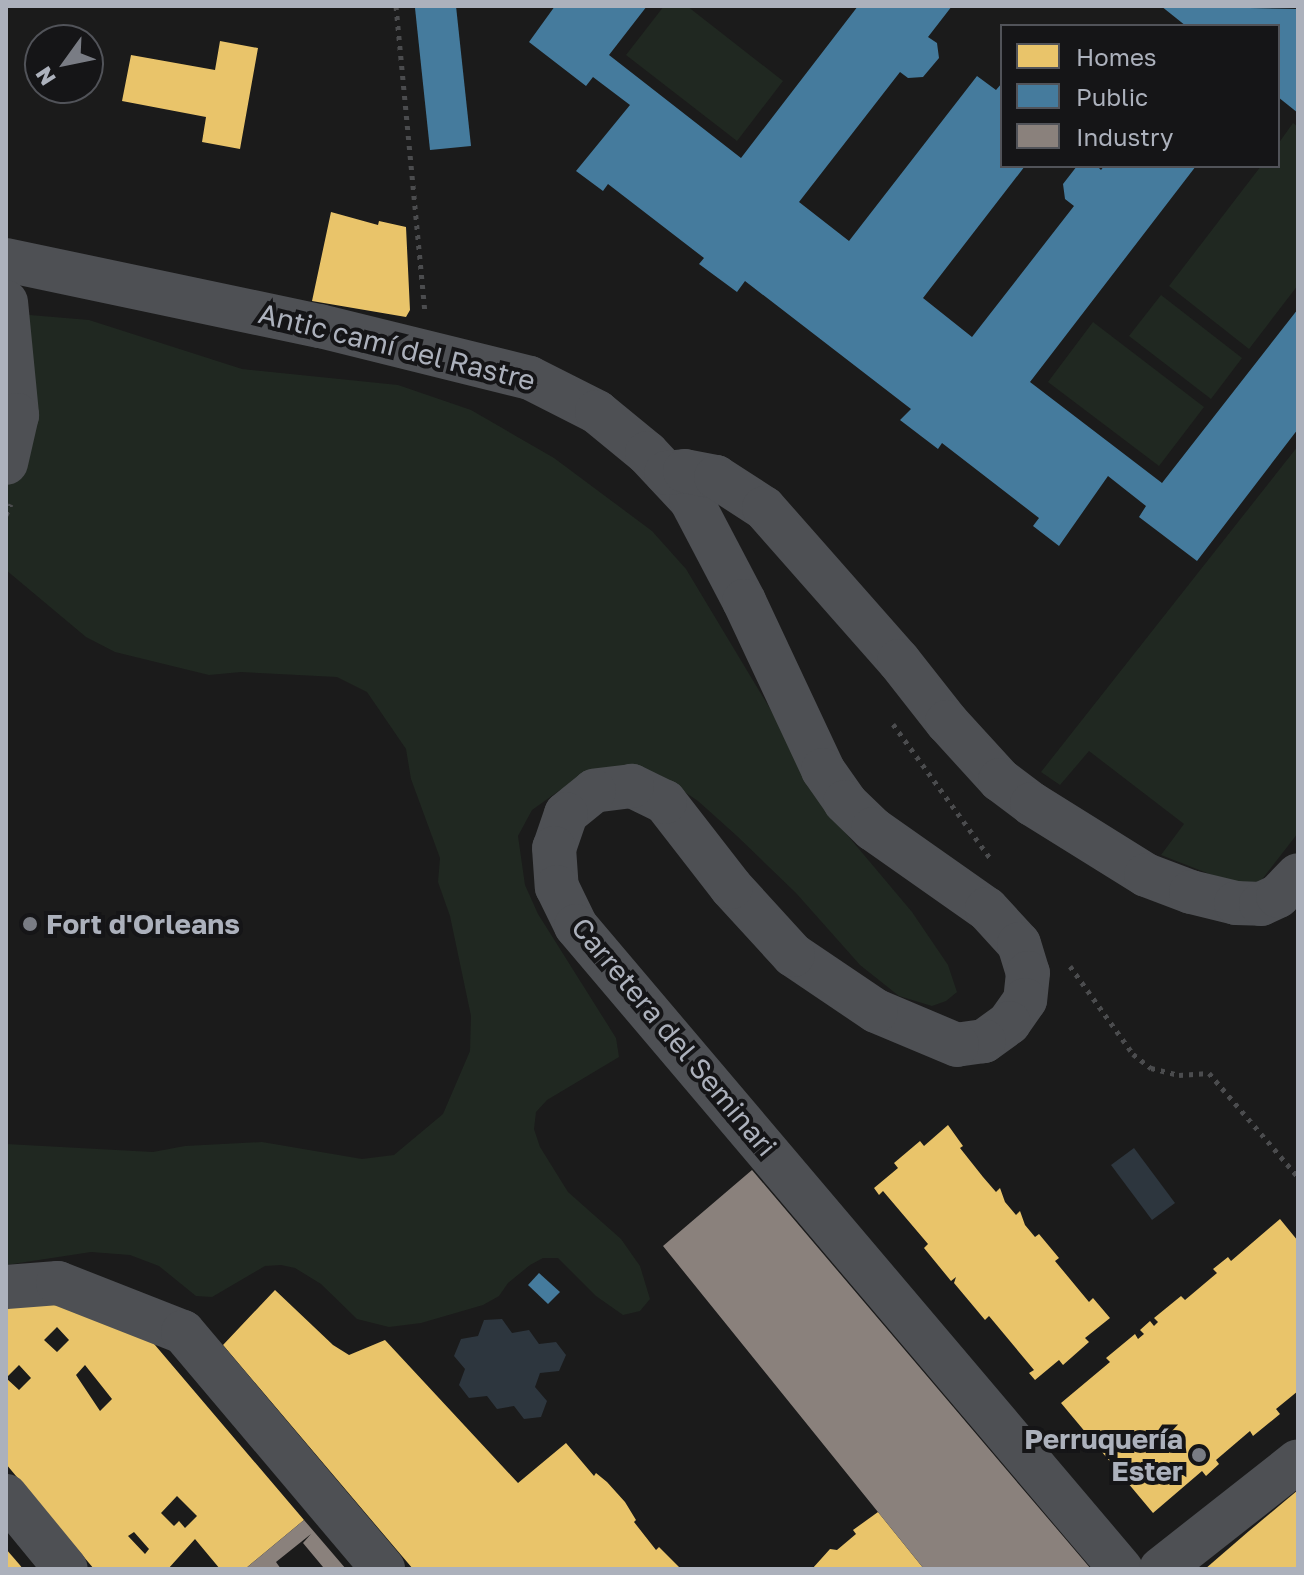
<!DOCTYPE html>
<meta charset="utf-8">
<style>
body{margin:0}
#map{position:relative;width:1304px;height:1575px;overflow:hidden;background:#1b1b1b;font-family:"Golos Text",sans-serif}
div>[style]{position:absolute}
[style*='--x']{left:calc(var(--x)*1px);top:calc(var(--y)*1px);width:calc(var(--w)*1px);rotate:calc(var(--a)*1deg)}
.green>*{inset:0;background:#202821}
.water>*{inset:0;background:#2d363e}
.homes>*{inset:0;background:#e9c46a}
.public>*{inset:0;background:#457b9d}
.industry>*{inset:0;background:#8a817c}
.path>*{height:5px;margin-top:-2.5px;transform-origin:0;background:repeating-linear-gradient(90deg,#4b4c4e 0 4px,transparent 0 10px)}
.minor>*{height:44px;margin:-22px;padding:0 22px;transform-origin:22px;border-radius:22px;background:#4e5054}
.dots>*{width:22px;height:22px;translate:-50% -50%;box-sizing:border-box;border:4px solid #151517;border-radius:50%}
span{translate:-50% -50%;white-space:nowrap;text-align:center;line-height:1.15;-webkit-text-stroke:8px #151517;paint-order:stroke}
.street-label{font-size:28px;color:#acb1bc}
.poi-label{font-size:28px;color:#acb1bc;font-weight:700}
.left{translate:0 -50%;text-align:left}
.right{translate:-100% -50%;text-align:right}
.frame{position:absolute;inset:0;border:8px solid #acb1bc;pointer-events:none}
.legend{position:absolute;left:1000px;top:24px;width:280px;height:144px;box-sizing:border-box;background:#151517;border:2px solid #515359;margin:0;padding:10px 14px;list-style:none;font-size:24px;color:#acb1bc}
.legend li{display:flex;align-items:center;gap:16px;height:40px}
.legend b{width:40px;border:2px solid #515359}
.north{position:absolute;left:24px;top:24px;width:80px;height:80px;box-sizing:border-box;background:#151517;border:2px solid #515359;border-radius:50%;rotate:237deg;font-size:22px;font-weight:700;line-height:32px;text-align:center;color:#acb1bc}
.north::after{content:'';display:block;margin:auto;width:28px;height:36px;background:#797c84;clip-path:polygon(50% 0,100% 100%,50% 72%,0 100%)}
</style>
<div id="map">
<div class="green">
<div style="clip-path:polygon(664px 6px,687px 6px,783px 81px,737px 141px,626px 55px)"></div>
<div style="clip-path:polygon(1293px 123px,1298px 127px,1298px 285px,1249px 349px,1169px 286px,1261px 166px,1278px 166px,1278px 144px)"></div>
<div style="clip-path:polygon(1161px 295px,1242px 358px,1211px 399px,1129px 336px)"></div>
<div style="clip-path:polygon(6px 313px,89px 320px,242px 369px,398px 385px,471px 410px,554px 458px,652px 531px,686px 569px,843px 830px,912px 912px,948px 965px,957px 992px,946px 1001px,932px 1006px,899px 996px,860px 965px,796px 893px,737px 836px,698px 801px,658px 774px,641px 771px,597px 778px,560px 790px,532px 810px,518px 836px,525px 885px,538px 914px,616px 1038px,619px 1057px,547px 1100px,536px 1112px,534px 1129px,540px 1147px,568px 1192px,621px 1239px,640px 1266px,650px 1299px,640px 1311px,623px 1315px,596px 1296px,558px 1258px,543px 1258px,530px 1265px,508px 1283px,499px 1296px,483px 1305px,421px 1323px,389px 1327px,357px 1319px,321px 1284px,295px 1268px,281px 1265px,265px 1266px,212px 1297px,196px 1296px,159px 1266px,130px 1255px,91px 1252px,6px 1265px,6px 1144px,153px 1152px,185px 1146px,262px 1142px,362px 1159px,394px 1155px,443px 1114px,470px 1051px,471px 1016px,450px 916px,438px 882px,440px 858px,411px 779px,406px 749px,367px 692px,337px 677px,241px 672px,209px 675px,115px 652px,86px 637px,6px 570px)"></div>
<div style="clip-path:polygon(1093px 322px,1204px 407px,1159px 466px,1048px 382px)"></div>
<div style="clip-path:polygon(1298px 446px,1298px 833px,1253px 891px,1161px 855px,1184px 824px,1089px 751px,1060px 785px,1041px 772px)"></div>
</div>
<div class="water">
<div style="clip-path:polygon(1134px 1148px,1175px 1203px,1152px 1220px,1111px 1165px)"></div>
<div style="clip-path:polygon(502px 1319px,512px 1333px,529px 1330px,539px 1344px,556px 1342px,566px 1355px,559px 1371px,540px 1373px,535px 1387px,547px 1401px,541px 1417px,524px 1419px,514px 1406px,497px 1409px,487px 1396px,469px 1398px,459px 1385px,465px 1369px,454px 1356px,461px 1339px,478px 1336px,484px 1320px)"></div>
</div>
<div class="homes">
<div style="clip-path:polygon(220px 41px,258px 48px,240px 149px,202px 142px,206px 117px,122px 101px,131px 55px,215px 70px)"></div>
<div style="clip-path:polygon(331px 212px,378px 225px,379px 221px,406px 227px,410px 310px,406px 317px,312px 301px)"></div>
<div style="clip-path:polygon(948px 1125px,963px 1146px,960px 1148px,983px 1177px,996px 1192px,1000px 1188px,1005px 1202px,1016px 1215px,1020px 1211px,1025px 1225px,1035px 1237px,1039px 1234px,1059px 1258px,1055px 1261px,1089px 1302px,1093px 1298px,1110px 1318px,1085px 1338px,1089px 1342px,1063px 1365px,1059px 1360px,1035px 1380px,1029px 1373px,1034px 1370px,989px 1316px,985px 1320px,954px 1283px,956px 1277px,951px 1281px,924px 1248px,928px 1244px,883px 1191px,879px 1195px,874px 1188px,898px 1168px,894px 1163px,920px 1141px,924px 1146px)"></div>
<div style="clip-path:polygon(1280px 1219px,1298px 1241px,1298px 1391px,1276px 1409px,1280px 1414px,1253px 1436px,1250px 1431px,1216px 1460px,1219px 1464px,1206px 1476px,1202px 1471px,1153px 1513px,1061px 1403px,1110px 1362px,1106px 1358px,1135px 1334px,1138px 1339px,1144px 1334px,1140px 1330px,1150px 1321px,1154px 1326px,1158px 1322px,1154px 1318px,1181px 1296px,1185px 1300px,1217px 1273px,1213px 1269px,1228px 1257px,1231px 1261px)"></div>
<div style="clip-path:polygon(275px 1290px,333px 1345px,349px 1355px,385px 1340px,518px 1483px,566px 1443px,594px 1476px,596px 1473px,607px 1482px,625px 1502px,636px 1520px,634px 1522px,656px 1550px,659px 1547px,681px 1569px,413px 1569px,223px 1345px)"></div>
<div style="clip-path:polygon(evenodd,6px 1295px,132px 1318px,304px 1520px,245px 1569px,220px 1569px,195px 1539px,168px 1569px,94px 1569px,6px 1464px,6px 1295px,57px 1327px,69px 1340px,57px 1352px,44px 1340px,57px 1327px,6px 1295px,19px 1365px,31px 1378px,19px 1390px,6px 1378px,19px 1365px,6px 1295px,85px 1365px,112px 1399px,100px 1411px,76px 1375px,85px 1365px,6px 1295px,177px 1496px,197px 1516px,185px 1528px,179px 1521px,174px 1526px,161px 1513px,177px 1496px,6px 1295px,134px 1532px,149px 1549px,145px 1554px,128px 1536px,134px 1532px)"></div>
<div style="clip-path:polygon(1298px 1490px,1298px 1569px,1205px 1569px,1249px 1531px)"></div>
<div style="clip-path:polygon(878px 1512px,924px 1569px,812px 1569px,830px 1549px,837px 1550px,856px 1534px,853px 1530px)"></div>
<div style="clip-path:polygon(6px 1549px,19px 1564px,23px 1569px,6px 1569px)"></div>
</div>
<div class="public">
<div style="clip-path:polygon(456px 6px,471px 146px,430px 150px,415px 8px)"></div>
<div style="clip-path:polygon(555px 6px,647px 6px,609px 55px,741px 158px,858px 6px,952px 6px,928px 37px,937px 43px,939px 58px,923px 77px,908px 78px,900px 72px,799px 202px,849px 241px,977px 76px,996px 90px,1002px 83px,1002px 166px,1025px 166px,923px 298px,972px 337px,1074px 206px,1065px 199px,1063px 184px,1077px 166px,1097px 166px,1101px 170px,1104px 166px,1196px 166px,1030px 382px,1162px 483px,1298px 309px,1298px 429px,1197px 561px,1139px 517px,1146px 506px,1108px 476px,1059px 546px,1033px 526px,1039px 518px,942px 443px,938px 449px,900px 420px,911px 409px,745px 281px,737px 292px,699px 264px,704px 258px,608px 184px,603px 191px,576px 171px,630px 105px,593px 77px,586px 86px,529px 42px)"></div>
<div style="clip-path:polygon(1161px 6px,1298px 9px,1298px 113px,1278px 97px,1278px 26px,1186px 26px)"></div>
<div style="clip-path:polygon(539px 1273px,560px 1292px,548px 1304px,528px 1285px)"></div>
</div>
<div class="industry">
<div style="clip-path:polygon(752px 1170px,1011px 1475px,1091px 1569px,924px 1569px,663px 1246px)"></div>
<div style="clip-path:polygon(304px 1520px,346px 1569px,320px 1569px,323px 1567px,303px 1543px,311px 1534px,276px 1562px,281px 1569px,245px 1569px)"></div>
</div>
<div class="path">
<div style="--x:396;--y:6;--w:306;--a:84.6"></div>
<div style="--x:6;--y:515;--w:12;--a:-66"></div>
<div style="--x:893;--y:724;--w:165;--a:54.1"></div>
<div style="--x:1070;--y:966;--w:108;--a:54.4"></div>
<div style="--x:1133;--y:1054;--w:23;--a:38"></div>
<div style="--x:1151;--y:1068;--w:29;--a:14"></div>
<div style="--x:1179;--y:1075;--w:30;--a:-4"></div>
<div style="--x:1209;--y:1073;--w:137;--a:49.4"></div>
</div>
<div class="minor">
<div style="--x:6;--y:260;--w:321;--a:11.9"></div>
<div style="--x:320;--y:326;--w:216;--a:13.9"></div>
<div style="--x:530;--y:378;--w:75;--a:26.9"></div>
<div style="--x:597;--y:412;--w:65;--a:39.4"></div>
<div style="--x:647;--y:453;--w:64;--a:46.9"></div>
<div style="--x:691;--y:500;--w:114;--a:62.3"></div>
<div style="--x:744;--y:601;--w:187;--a:64.9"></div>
<div style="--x:823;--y:770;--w:39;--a:55"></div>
<div style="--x:845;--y:802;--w:39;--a:44"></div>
<div style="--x:873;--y:829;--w:139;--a:35.1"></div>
<div style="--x:987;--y:909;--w:47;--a:47.6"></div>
<div style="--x:1019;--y:944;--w:30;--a:73"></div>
<div style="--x:1028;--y:973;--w:27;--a:96"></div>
<div style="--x:1025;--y:1000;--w:28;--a:125"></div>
<div style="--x:1009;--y:1023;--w:31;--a:144"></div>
<div style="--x:984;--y:1041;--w:27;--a:172"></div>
<div style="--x:957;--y:1045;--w:88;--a:-157.2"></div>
<div style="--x:876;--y:1011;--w:100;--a:-146"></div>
<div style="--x:793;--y:955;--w:92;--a:-132.4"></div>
<div style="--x:731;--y:887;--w:108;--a:-127.8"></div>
<div style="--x:665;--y:802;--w:37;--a:-154"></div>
<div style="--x:632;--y:786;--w:38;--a:173"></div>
<div style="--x:594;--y:791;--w:36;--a:141"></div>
<div style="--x:566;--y:814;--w:36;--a:109"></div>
<div style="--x:554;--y:848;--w:39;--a:86"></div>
<div style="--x:557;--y:887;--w:43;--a:64"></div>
<div style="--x:576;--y:926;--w:843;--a:49.72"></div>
<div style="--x:6;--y:302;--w:114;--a:84.4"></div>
<div style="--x:17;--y:415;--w:49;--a:102.9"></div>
<div style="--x:666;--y:473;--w:19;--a:-6"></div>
<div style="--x:685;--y:471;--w:32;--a:11"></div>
<div style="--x:716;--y:477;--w:57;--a:32.9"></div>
<div style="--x:764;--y:508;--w:204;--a:48.6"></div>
<div style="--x:899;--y:661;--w:78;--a:51.8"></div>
<div style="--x:947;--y:722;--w:79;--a:47.6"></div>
<div style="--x:1000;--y:780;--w:40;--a:37"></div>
<div style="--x:1032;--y:804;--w:134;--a:31.9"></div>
<div style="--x:1146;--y:875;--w:48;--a:20.7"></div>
<div style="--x:1191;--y:892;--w:46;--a:13.7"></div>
<div style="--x:1236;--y:903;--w:25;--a:2"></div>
<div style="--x:1261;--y:904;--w:19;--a:-25"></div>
<div style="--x:1278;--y:896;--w:29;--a:-46"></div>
<div style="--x:6;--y:1287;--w:52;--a:-4.4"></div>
<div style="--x:58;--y:1283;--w:134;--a:21.4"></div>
<div style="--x:183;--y:1332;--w:310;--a:49.8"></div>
<div style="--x:6;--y:1496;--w:94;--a:50.6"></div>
<div style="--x:1161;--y:1569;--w:174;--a:-38.2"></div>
</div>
<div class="dots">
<div style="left:30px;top:924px;background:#797c84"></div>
<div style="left:1199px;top:1455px;background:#797c84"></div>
</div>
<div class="street-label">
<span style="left:397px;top:347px;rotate:14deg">Antic camí del Rastre</span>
<span style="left:674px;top:1037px;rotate:50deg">Carretera del Seminari</span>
</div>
<div class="poi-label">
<span class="left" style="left:46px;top:924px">Fort d'Orleans</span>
<span class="right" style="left:1183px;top:1455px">Perruquería<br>Ester</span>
</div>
<div class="frame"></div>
<ul class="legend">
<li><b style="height:22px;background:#e9c46a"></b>Homes</li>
<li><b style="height:22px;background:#457b9d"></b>Public</li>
<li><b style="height:22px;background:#8a817c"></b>Industry</li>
</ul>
<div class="north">N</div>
</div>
